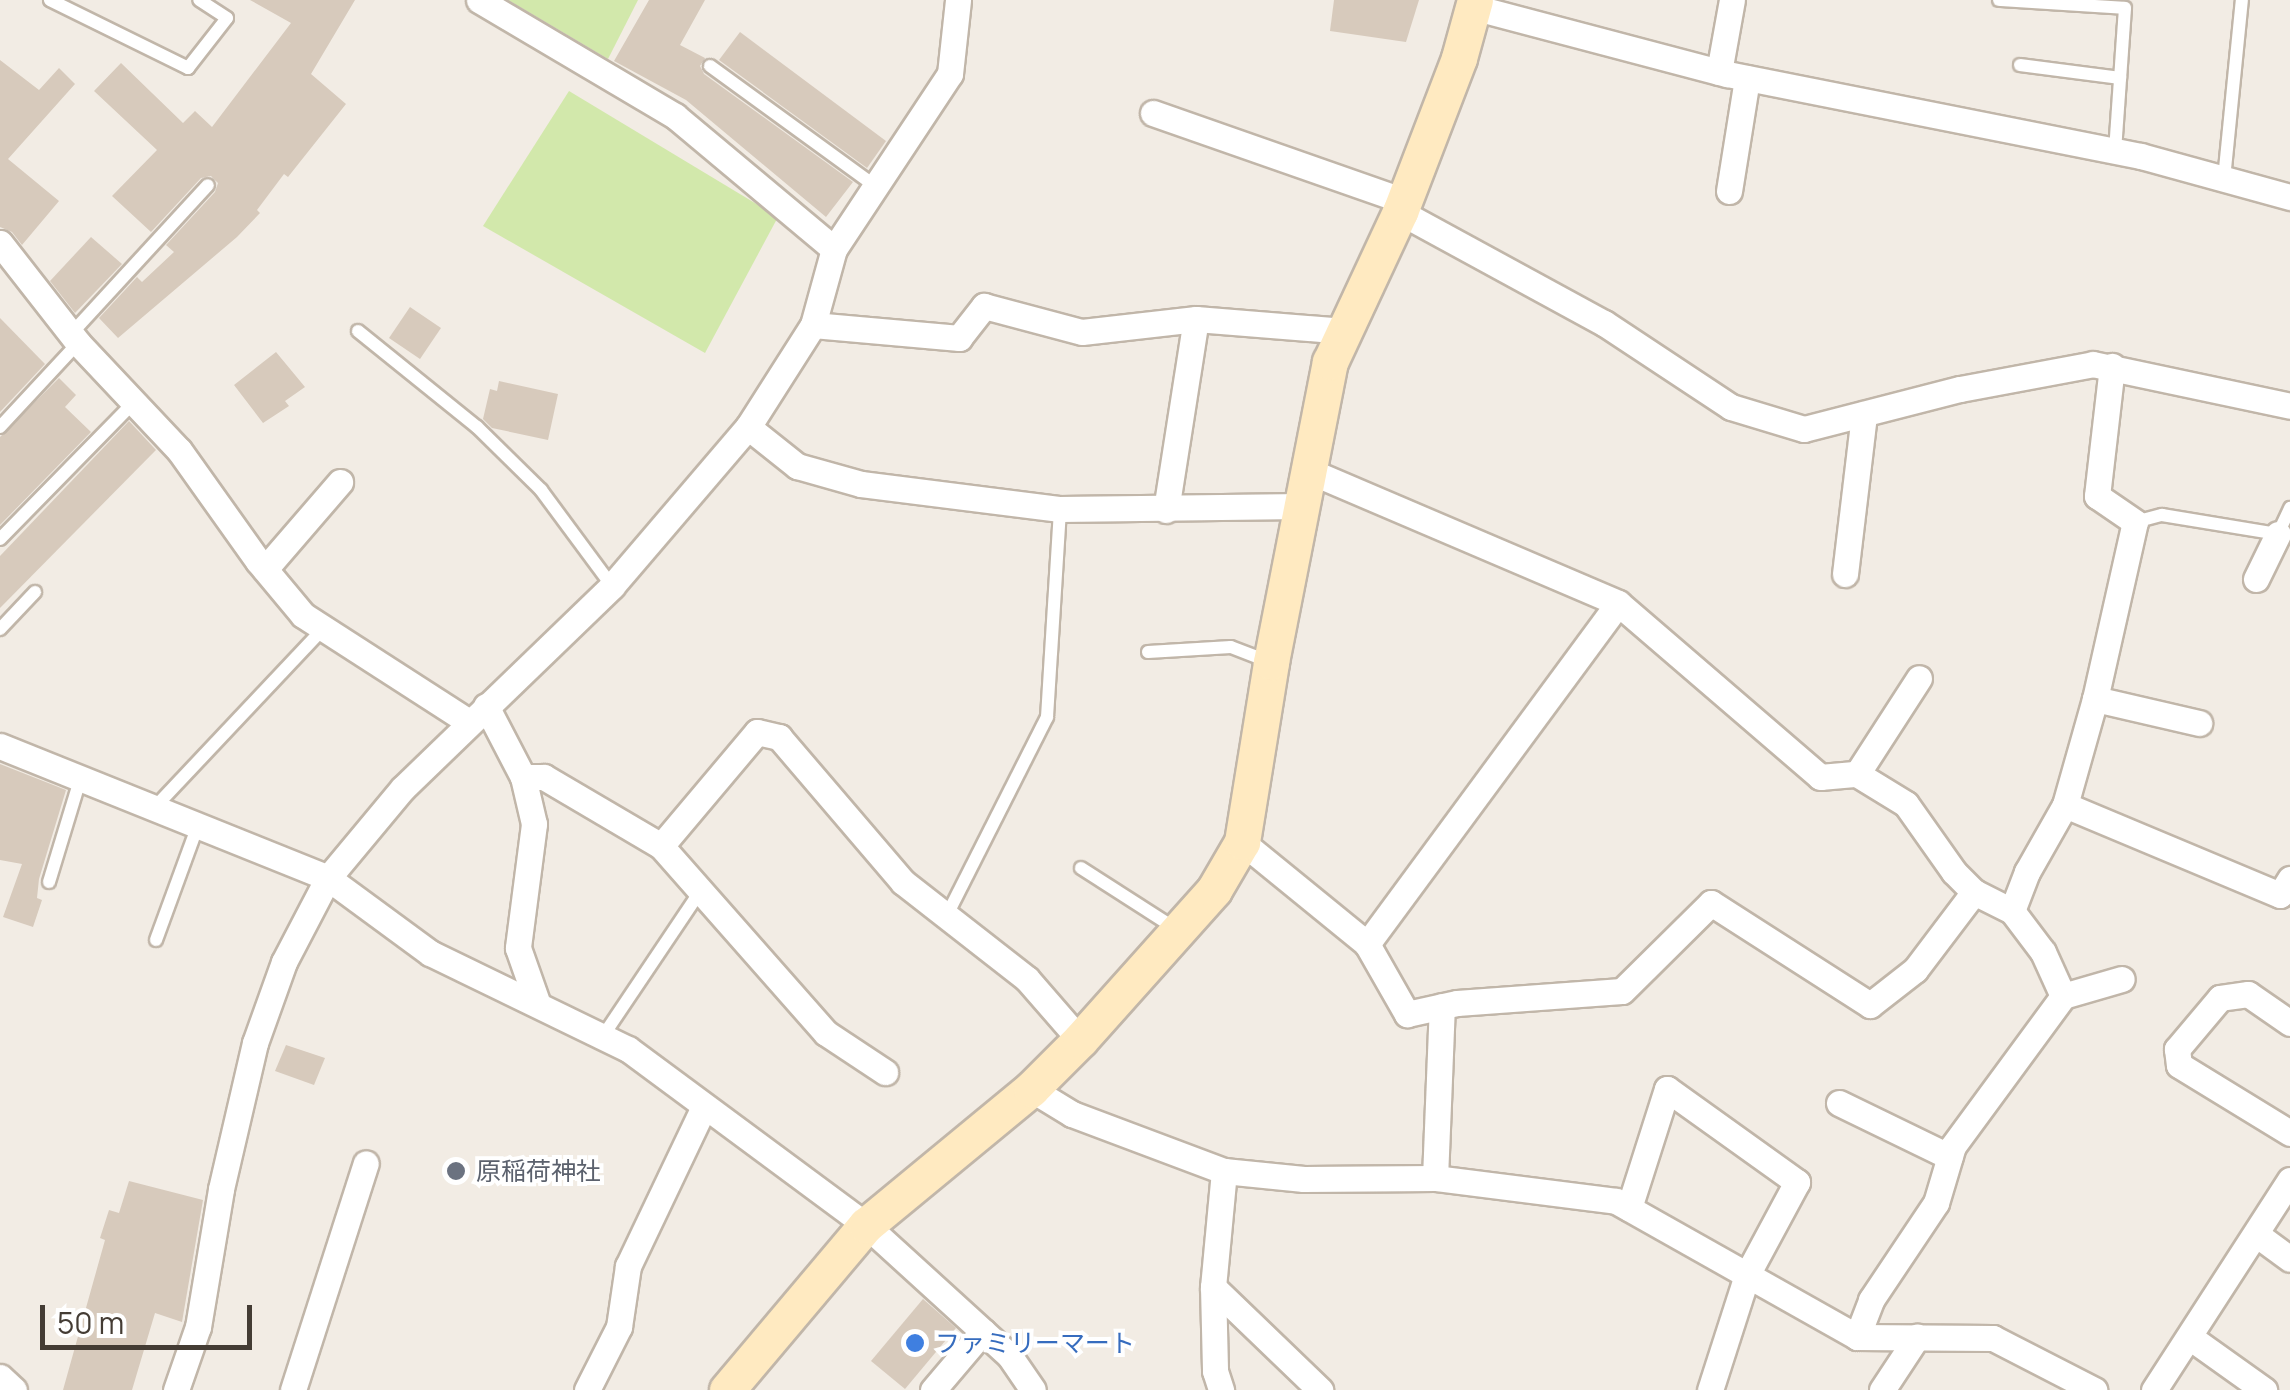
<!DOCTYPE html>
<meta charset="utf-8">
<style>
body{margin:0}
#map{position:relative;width:2290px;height:1390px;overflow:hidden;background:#f2ece4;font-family:Manrope,"Noto Sans JP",sans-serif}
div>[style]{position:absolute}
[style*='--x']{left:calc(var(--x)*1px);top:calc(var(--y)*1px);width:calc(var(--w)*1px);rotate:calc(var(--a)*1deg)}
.green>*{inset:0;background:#d2e8ab}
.building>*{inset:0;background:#d7cabc}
.roads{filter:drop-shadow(2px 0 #c1b6a9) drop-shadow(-2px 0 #c1b6a9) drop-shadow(0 2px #c1b6a9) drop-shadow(0 -2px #c1b6a9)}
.lane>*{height:12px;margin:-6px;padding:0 6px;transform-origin:6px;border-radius:6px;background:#fff}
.street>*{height:25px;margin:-12.5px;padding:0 12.5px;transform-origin:12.5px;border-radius:12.5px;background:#fff}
.secondary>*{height:35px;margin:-17.5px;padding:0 17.5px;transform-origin:17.5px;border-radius:17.5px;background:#ffeac1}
.dots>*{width:28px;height:28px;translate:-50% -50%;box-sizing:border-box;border:5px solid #fff;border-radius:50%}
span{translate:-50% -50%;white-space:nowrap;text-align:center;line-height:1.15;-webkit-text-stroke:8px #fff;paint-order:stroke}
.worship-label{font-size:25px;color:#5b616d}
.left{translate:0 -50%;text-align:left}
.shop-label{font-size:25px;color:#366cbe}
.scale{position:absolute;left:40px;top:1305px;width:212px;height:45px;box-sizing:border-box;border:5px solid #443c34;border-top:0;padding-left:12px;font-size:30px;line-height:35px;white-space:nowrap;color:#443c34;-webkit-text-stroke:8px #fff;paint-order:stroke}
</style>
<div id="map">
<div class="green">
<div style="clip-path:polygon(508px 0,638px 0,608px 59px)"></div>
<div style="clip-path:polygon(569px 91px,778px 217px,705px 353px,483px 226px)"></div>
</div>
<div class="building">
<div style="clip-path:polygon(250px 0,355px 0,311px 74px,346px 104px,288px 177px,284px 174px,257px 210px,260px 213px,237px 237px,118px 338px,99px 318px,137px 277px,142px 282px,174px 252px,166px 245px,215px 192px,218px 183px,211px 176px,201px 178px,151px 232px,112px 196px,157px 150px,94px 91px,121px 63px,183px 123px,195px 111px,212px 127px,291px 23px)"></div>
<div style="clip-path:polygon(649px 0,705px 0,680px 45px,705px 58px,700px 66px,704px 74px,853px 182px,826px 217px,686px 100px,614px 61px)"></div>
<div style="clip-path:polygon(1334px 0,1419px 0,1406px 42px,1330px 31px)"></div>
<div style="clip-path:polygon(740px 32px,886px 141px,867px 168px,719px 60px)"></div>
<div style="clip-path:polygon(0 60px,39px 90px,59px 68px,75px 84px,8px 159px,59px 201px,22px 245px,12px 232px,0 227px)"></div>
<div style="clip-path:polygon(91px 237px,122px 264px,75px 313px,50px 281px)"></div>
<div style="clip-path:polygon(410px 307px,441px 328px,420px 359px,389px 338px)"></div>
<div style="clip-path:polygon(0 318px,45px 364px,0 412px)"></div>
<div style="clip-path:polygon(276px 352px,305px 387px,285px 401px,289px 406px,263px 423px,234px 385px)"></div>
<div style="clip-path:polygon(59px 378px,76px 395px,65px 407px,91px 432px,0 525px,0 437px)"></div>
<div style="clip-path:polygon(499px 381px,558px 394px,548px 440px,492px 428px,483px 419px,490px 389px,497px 391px)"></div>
<div style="clip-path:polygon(129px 421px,156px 450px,0 608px,0 556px)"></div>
<div style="clip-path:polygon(0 764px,66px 790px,39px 879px,37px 898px,42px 900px,33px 927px,3px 917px,22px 864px,0 860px)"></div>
<div style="clip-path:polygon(286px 1045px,325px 1058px,314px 1085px,275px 1071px)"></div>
<div style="clip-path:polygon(129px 1181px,203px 1200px,182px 1322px,155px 1313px,132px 1390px,63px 1390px,105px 1240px,100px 1238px,109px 1210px,119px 1213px)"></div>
<div style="clip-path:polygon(923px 1299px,956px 1328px,905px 1389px,871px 1361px)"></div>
</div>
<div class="roads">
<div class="lane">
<div style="--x:50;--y:0;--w:154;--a:26.2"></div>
<div style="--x:188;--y:68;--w:63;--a:-52"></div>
<div style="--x:227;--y:18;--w:33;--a:-147"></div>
<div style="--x:1999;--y:0;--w:126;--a:3.6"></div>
<div style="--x:2125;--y:8;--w:143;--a:94"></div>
<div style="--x:2020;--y:65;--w:101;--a:7.4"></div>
<div style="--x:710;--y:66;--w:203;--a:36"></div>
<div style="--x:2224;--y:179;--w:180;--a:-84.3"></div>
<div style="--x:358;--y:331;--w:153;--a:38.9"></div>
<div style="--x:477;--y:427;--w:90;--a:44.5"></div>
<div style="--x:541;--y:490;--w:119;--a:53.5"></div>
<div style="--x:71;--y:334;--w:202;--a:-47.4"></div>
<div style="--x:0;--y:427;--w:115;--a:-47.1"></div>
<div style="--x:2135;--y:522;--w:28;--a:-15"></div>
<div style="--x:2162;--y:515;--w:118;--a:9.3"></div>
<div style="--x:2278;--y:534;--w:29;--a:-65"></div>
<div style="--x:0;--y:539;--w:190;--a:-45.6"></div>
<div style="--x:0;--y:629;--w:51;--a:-46.6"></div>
<div style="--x:1148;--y:652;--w:83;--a:-3.4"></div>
<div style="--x:1231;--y:647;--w:40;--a:21"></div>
<div style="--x:156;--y:806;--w:245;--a:-46.7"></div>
<div style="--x:1081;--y:868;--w:113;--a:32.7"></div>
<div style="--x:49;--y:882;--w:110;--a:-73.1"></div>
<div style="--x:946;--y:917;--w:224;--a:-63.2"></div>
<div style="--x:1047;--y:717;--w:208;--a:-86.4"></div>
<div style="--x:156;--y:940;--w:122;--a:-69.9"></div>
<div style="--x:603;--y:1036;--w:176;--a:-56.1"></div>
</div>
<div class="street">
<div style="--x:479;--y:0;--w:228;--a:30.6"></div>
<div style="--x:675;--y:116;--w:207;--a:39.9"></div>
<div style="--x:1473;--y:7;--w:263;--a:14.8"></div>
<div style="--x:1727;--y:74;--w:422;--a:11.2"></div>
<div style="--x:2141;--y:156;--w:155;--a:15.4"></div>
<div style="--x:1719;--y:72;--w:73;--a:-79.8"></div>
<div style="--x:1153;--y:113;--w:266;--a:19.3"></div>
<div style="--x:1729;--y:191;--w:114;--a:-80.9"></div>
<div style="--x:1400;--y:212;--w:232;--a:28.6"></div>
<div style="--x:1604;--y:323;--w:152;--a:33.5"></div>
<div style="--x:1731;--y:407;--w:76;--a:16.8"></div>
<div style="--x:1804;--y:429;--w:161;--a:-14.4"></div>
<div style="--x:1960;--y:389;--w:135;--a:-10.6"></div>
<div style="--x:2093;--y:364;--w:201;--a:12"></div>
<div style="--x:0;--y:243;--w:127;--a:52"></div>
<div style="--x:78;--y:343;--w:147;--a:46.7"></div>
<div style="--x:179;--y:450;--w:136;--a:54.6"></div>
<div style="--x:258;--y:561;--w:70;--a:50.2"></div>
<div style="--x:303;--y:615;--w:197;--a:32.8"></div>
<div style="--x:813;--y:325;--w:147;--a:5.1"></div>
<div style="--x:959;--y:338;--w:41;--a:-52"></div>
<div style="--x:984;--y:306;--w:101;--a:14.9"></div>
<div style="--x:1082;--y:332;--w:115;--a:-6.5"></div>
<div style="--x:1196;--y:319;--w:149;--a:4.6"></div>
<div style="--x:748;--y:427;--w:63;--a:38.5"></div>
<div style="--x:797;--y:466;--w:66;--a:15.7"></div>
<div style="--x:861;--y:484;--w:201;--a:7.2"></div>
<div style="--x:1060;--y:509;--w:242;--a:-0.7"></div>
<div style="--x:1309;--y:471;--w:336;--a:23.1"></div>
<div style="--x:1618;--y:603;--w:267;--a:40.7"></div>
<div style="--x:1820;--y:777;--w:37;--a:-5"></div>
<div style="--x:1857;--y:774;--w:57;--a:31.5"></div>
<div style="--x:1906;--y:804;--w:83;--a:54.8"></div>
<div style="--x:1954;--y:872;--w:28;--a:45"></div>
<div style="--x:1974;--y:892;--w:42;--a:26.6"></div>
<div style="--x:2012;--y:911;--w:51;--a:52.9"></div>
<div style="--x:2043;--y:952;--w:48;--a:65.6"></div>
<div style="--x:1166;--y:510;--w:193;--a:-81.1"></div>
<div style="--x:265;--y:569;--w:115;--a:-49.2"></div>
<div style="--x:1845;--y:574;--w:161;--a:-83.2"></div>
<div style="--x:2256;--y:579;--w:50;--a:-63.9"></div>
<div style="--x:2095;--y:699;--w:107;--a:13"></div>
<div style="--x:486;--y:706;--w:80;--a:62.5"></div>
<div style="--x:523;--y:777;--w:48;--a:76.8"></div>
<div style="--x:534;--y:824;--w:125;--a:97.4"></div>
<div style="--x:518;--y:948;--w:57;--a:70.6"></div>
<div style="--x:0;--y:746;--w:354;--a:21.9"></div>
<div style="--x:328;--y:878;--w:127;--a:36.3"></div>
<div style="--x:430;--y:953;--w:220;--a:25.9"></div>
<div style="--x:628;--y:1049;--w:296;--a:36.5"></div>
<div style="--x:866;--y:1225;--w:193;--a:42.3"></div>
<div style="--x:1009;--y:1355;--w:42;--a:55.6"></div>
<div style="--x:1857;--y:774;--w:114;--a:-57.1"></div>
<div style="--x:523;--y:777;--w:21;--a:0"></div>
<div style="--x:544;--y:777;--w:136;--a:30.5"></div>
<div style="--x:661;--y:846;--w:249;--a:48.6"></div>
<div style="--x:826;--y:1033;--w:71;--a:33.5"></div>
<div style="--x:2065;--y:805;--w:233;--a:22.7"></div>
<div style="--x:2280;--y:895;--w:19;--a:-58"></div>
<div style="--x:1242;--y:842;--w:161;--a:39.2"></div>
<div style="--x:1367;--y:944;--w:81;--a:60.3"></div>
<div style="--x:1407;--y:1014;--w:51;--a:-12.4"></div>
<div style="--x:1457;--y:1003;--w:165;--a:-4.2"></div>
<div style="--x:1622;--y:991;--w:125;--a:-44.7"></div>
<div style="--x:1711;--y:903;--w:189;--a:32.7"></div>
<div style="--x:1870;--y:1005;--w:57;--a:-37.9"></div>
<div style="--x:1915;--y:970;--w:98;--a:-52.9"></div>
<div style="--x:661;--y:846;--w:149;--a:-49.9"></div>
<div style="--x:757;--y:732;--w:23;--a:13"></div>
<div style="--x:779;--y:737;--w:191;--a:49.5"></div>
<div style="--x:903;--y:882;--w:157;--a:38"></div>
<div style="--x:1027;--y:979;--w:81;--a:49"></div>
<div style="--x:2012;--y:911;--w:42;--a:-69"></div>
<div style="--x:2027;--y:872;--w:77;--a:-60.4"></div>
<div style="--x:2065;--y:805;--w:110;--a:-74.2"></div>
<div style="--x:2095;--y:699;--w:181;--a:-77.3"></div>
<div style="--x:2135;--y:522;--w:46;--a:-145.6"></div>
<div style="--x:2097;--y:496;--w:131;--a:-83.4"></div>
<div style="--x:1367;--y:944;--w:423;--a:-53.6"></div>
<div style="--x:2290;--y:1023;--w:51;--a:-145.4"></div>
<div style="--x:2248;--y:994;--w:28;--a:172"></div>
<div style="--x:2220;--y:998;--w:67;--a:130.1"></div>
<div style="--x:2177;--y:1049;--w:16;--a:83"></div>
<div style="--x:2179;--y:1065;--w:130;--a:31.5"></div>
<div style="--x:1031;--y:1089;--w:48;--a:31.4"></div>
<div style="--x:1072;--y:1114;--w:162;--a:20.6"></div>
<div style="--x:1224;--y:1171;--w:80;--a:5.7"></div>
<div style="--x:1304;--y:1179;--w:131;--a:-0.4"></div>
<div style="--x:1435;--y:1178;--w:182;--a:7.2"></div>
<div style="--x:1616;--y:1201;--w:277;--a:29.4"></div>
<div style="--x:1857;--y:1337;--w:136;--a:0.4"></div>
<div style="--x:1993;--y:1338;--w:114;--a:27.2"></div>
<div style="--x:1839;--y:1103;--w:123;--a:25.9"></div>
<div style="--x:1224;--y:1171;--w:117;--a:95.4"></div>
<div style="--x:1213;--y:1287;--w:149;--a:43.9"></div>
<div style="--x:1435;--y:1178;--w:172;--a:-87.7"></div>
<div style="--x:1629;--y:1208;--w:125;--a:-72.3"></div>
<div style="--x:1667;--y:1089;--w:160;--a:35.6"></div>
<div style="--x:1797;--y:1182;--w:106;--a:118.3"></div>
<div style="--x:1747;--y:1275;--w:121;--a:107.8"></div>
<div style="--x:2256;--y:1234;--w:42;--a:36.3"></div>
<div style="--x:1213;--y:1287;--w:84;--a:88.6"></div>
<div style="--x:1215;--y:1371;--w:20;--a:72"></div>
<div style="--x:1857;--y:1337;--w:40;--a:-69"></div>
<div style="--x:1871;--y:1300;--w:117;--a:-56.2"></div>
<div style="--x:1936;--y:1203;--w:59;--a:-73.4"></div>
<div style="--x:1953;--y:1146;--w:186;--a:-53.7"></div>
<div style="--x:2063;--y:996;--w:61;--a:-16.1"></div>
<div style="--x:2191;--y:1338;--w:90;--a:35.5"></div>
<div style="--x:0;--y:1377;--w:19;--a:43"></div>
<div style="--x:176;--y:1390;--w:67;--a:-70.8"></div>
<div style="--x:198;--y:1327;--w:140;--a:-80.5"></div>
<div style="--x:221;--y:1189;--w:150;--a:-76.9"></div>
<div style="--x:255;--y:1043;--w:86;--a:-70.3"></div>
<div style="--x:284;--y:962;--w:95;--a:-62.4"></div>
<div style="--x:328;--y:878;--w:117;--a:-50.2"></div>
<div style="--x:403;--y:788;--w:291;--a:-44"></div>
<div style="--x:612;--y:586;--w:209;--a:-49.5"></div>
<div style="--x:748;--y:427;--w:121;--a:-57.5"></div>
<div style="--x:813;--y:325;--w:79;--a:-74.6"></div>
<div style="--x:834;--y:249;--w:210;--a:-56.5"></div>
<div style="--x:950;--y:74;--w:74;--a:-83.8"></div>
<div style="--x:293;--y:1390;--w:238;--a:-72.2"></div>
<div style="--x:587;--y:1390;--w:71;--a:-63.1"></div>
<div style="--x:619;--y:1327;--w:62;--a:-81.6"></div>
<div style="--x:628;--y:1266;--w:176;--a:-64.5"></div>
<div style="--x:933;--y:1390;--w:77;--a:-49.7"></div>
<div style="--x:1882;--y:1390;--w:64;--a:-56.6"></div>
<div style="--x:2154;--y:1390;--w:250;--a:-57.1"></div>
</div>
<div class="secondary">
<div style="--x:727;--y:1390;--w:216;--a:-49.9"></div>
<div style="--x:866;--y:1225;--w:214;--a:-39.5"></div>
<div style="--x:1031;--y:1089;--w:69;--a:-45"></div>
<div style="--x:1080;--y:1040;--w:201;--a:-48.2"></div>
<div style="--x:1214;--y:890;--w:56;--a:-59.7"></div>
<div style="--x:1242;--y:842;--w:182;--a:-80.8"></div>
<div style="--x:1271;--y:662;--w:306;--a:-78.9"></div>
<div style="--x:1330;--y:362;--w:166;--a:-65"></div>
<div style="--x:1400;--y:212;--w:165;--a:-69"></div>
<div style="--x:1459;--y:58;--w:60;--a:-74.6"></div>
</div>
</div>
<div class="dots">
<div style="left:456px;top:1171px;background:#6b7280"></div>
<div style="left:915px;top:1343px;background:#3f7fe0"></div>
</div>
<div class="worship-label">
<span class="left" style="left:476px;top:1171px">原稲荷神社</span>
</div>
<div class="shop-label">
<span class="left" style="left:935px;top:1343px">ファミリーマート</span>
</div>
<div class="scale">50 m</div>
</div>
